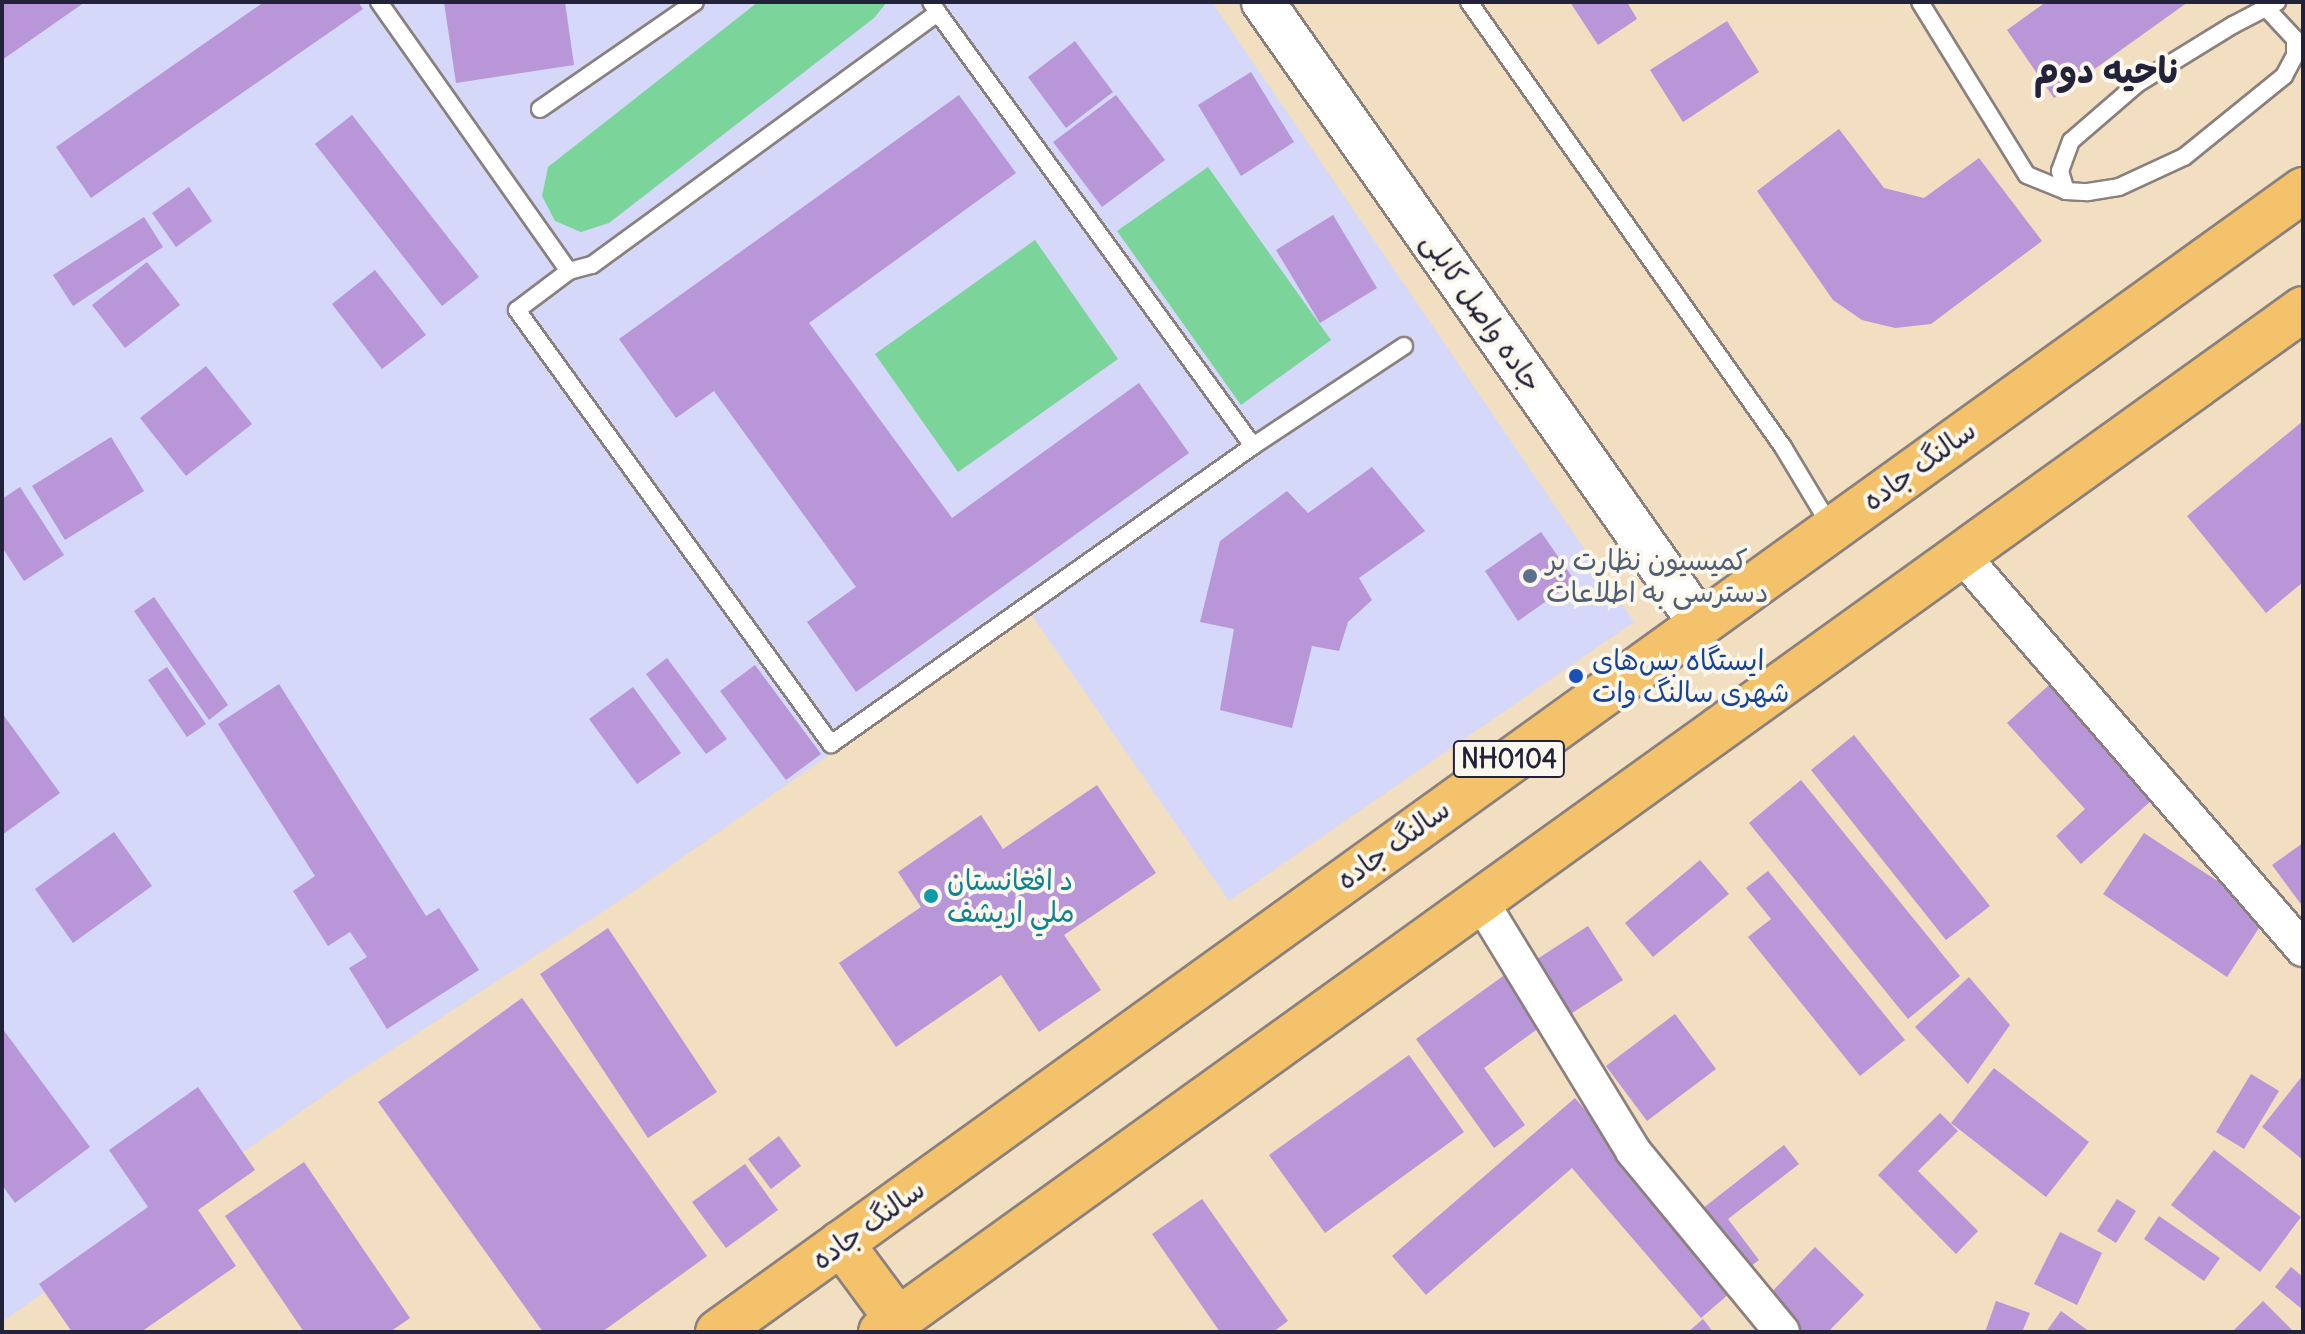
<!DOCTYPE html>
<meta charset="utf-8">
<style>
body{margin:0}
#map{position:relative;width:2305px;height:1334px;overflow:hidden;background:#f2dec0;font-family:Delius,"Playpen Sans Arabic",sans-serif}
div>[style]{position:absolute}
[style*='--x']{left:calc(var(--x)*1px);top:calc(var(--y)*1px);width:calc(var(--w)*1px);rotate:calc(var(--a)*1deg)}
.built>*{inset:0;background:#d5d8f9}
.green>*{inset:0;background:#7bd499}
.building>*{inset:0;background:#b896d7}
.roads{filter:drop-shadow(2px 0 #8a807e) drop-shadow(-2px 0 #8a807e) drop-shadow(0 2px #8a807e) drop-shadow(0 -2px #8a807e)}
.service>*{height:16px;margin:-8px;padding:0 8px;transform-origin:8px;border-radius:8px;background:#fff}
.minor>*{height:34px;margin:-17px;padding:0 17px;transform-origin:17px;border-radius:17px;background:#fff}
.tertiary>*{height:42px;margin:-21px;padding:0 21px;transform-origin:21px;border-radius:21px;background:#fff}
.trunk>*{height:44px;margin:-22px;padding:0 22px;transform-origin:22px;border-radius:22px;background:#f4c26a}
.dots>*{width:22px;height:22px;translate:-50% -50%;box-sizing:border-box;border:4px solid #fbf7ec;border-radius:50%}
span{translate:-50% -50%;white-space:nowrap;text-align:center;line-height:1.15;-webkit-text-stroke:8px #fbf7ec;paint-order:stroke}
.shield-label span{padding:2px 6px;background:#fbf7ec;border:2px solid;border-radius:6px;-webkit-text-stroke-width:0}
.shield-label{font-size:26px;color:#22223b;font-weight:700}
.street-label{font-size:28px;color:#22223b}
.service-label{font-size:28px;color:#4e5e75}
.left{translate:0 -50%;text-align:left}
.transit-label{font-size:28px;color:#164399}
.culture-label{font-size:28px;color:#0d838f}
.district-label{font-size:36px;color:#22223b;font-weight:700}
.frame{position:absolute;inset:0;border:4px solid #22223b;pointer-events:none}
</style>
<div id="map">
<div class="built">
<div style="clip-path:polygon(2px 2px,1212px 2px,1634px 622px,1229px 901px,1031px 614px,633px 892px,343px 1082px,2px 1322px)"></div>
</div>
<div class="green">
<div style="clip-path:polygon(758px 2px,887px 2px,874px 18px,609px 223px,581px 232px,555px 221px,542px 196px,548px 167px)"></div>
<div style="clip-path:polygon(1208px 167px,1331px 340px,1241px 405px,1117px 231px)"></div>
<div style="clip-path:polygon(1035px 240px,1118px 359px,958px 472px,875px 354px)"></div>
</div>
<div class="building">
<div style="clip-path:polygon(2px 2px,85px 2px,2px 60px)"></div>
<div style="clip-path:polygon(264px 2px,358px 2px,363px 9px,91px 198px,56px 147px)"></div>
<div style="clip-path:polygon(444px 2px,565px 2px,574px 65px,456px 83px)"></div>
<div style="clip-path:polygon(1570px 2px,1627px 2px,1637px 19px,1598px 45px)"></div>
<div style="clip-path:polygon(2046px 2px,2188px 2px,2054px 98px,2007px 30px)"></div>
<div style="clip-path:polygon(1727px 21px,1759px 72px,1683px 122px,1650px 70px)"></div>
<div style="clip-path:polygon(1075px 41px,1113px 92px,1066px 128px,1028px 77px)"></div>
<div style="clip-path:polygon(1251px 72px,1294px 142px,1241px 176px,1198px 105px)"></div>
<div style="clip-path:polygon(959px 95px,1016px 173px,809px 323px,952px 518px,1139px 383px,1189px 453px,856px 692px,807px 622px,856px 587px,714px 391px,676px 418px,619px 339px)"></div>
<div style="clip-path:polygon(1116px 95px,1165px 160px,1102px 207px,1053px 142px)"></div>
<div style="clip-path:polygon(352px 115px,479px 277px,442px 306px,315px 144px)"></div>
<div style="clip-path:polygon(1839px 129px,1884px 188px,1924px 198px,1979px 158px,2042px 241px,1931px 324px,1895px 328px,1862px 320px,1833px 300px,1757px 191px)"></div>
<div style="clip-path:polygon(189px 187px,212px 221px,176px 247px,152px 213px)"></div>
<div style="clip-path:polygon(1333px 215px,1377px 288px,1320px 323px,1276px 250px)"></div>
<div style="clip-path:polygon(144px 217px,163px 247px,73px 306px,53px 275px)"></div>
<div style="clip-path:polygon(147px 262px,180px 305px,125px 348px,92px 305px)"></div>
<div style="clip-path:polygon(375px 270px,426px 335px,382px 369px,332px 304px)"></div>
<div style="clip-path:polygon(206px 366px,252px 424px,186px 476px,140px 418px)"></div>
<div style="clip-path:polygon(2303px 421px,2303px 582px,2266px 613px,2187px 516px)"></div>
<div style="clip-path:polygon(111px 437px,144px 491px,65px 540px,32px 486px)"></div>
<div style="clip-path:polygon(1372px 467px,1425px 531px,1359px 578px,1372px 600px,1348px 622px,1339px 651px,1312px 646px,1292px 728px,1220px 710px,1234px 629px,1200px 622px,1220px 541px,1287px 491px,1308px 513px)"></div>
<div style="clip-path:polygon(20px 487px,64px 555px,24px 581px,2px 547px,2px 499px)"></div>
<div style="clip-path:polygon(1541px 532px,1575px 581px,1518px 621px,1485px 571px)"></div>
<div style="clip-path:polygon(154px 597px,228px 705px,209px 720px,134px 611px)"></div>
<div style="clip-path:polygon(667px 658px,727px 739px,706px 754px,646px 674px)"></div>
<div style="clip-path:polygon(755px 665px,821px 754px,786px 780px,720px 691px)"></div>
<div style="clip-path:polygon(167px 667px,206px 724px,187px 737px,148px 680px)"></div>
<div style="clip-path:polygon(279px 684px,426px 916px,439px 908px,479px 970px,387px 1029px,349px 968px,367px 957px,350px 932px,328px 946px,293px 891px,315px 876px,218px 724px)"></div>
<div style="clip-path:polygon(2049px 685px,2153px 799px,2081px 864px,2056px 836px,2085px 809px,2007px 723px)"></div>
<div style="clip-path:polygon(633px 687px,681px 753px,637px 784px,589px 719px)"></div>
<div style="clip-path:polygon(2px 713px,60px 793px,2px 835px)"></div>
<div style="clip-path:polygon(1854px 735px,1990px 906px,1946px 940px,1811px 770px)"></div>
<div style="clip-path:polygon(1801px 780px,1960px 976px,1908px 1019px,1749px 823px)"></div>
<div style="clip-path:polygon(1097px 785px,1156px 873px,1064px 935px,1101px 990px,1039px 1032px,1001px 975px,896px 1047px,839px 963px,921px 907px,898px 872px,981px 815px,1003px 849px)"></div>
<div style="clip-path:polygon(114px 832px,152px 886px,73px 943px,35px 889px)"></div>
<div style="clip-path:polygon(2144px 833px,2268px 914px,2227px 977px,2103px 894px)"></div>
<div style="clip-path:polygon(2303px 843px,2303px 907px,2272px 865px)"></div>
<div style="clip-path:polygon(1700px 860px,1729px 894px,1653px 957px,1625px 923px)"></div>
<div style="clip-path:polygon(1768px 871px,1905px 1040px,1860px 1076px,1748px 937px,1771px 919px,1746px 888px)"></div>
<div style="clip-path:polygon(1588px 926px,1623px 980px,1563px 1019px,1528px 965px)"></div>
<div style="clip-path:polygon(608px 928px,717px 1092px,648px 1138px,540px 974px)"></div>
<div style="clip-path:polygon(1510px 971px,1547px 1022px,1484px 1068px,1525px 1125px,1494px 1148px,1416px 1039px)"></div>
<div style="clip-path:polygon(1969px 977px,2010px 1025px,1968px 1084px,1915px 1027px)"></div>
<div style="clip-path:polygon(522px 998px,707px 1256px,602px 1332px,543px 1332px,378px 1102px)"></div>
<div style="clip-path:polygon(1675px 1014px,1716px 1069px,1647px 1121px,1606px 1066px)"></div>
<div style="clip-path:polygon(2px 1028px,90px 1147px,15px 1203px,2px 1185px)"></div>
<div style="clip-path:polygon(1409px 1055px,1464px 1132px,1325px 1233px,1269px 1155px)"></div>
<div style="clip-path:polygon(1994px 1068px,2089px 1142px,2046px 1197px,1951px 1123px)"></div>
<div style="clip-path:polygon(2251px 1074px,2279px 1091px,2244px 1149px,2216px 1132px)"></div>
<div style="clip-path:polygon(2303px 1075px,2303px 1160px,2262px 1127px)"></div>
<div style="clip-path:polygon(198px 1087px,255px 1170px,198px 1210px,236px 1266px,141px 1332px,72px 1332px,39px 1284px,148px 1207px,109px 1150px)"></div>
<div style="clip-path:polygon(1575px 1098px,1737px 1287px,1701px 1318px,1572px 1168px,1426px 1295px,1392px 1256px)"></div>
<div style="clip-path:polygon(1940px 1113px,1958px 1131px,1918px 1171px,1978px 1231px,1956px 1254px,1878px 1175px)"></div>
<div style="clip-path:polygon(779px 1136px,801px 1166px,771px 1189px,748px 1159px)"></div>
<div style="clip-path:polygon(1784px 1145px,1799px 1164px,1728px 1219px,1759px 1260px,1739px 1275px,1693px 1216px)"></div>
<div style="clip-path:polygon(2214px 1150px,2301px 1217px,2260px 1272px,2171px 1205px)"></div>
<div style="clip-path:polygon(304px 1162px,410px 1318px,390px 1332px,304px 1332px,225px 1216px)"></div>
<div style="clip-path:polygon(745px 1164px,778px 1210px,726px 1248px,692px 1202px)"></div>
<div style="clip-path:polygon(1202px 1199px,1288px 1321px,1273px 1332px,1220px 1332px,1152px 1234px)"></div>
<div style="clip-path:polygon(2117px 1199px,2136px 1211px,2116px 1243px,2097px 1231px)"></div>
<div style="clip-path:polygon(2159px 1216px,2220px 1258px,2204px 1281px,2144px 1239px)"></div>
<div style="clip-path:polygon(2060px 1232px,2102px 1253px,2077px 1305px,2034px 1284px)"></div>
<div style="clip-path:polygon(1815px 1247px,1864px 1295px,1828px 1332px,1797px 1332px,1764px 1300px)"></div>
<div style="clip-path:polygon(2291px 1267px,2303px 1277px,2303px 1310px,2275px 1287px)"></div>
<div style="clip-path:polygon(1996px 1301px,2030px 1313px,2022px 1332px,1985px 1332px)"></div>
<div style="clip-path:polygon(2263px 1301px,2294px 1332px,2232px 1332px)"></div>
<div style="clip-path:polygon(2061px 1311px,2090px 1332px,2046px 1332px)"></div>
<div style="clip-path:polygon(1703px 1319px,1713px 1332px,1688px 1332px)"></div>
</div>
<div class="roads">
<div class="service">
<div style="--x:379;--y:2;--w:329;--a:54.8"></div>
<div style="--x:569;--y:271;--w:65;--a:143.1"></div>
<div style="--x:517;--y:310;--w:536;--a:54.11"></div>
<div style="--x:831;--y:744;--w:517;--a:-35.23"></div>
<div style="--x:1253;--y:446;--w:181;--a:-33.5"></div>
<div style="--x:1469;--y:2;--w:545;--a:54.79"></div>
<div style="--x:1783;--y:447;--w:93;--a:59"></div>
<div style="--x:1920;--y:2;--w:203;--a:58.3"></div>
<div style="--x:2027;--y:175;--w:42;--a:22.3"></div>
<div style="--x:2066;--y:191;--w:22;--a:3"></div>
<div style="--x:2088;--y:192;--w:31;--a:-9"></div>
<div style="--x:2119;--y:187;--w:72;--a:-24.8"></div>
<div style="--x:2184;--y:157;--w:129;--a:-39"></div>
<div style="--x:2284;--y:76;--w:24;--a:-62"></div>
<div style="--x:2295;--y:55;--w:16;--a:-90"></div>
<div style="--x:2295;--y:39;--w:40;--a:-133"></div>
<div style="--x:938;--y:13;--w:535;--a:53.96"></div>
<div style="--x:540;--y:109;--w:188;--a:-34.6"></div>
<div style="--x:2066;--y:191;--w:21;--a:-107"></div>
<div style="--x:2060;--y:171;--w:32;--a:-70"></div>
<div style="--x:2071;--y:141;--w:87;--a:-40.8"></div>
<div style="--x:2137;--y:84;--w:113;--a:-31.6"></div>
<div style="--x:2233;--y:25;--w:50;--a:-27.6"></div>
<div style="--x:569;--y:271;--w:24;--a:-15"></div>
<div style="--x:592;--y:265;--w:428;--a:-36.1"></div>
<div style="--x:938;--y:13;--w:13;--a:-122"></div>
</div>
<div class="minor">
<div style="--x:1960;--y:553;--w:524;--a:49.1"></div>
<div style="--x:1480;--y:900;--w:294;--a:58.6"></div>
<div style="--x:1633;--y:1151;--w:234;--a:50.5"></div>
</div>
<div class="tertiary">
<div style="--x:1263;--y:2;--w:758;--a:54.88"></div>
</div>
<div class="trunk">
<div style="--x:841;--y:1243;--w:96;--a:53.5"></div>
<div style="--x:718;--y:1332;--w:1954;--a:-35.77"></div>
<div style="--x:881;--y:1332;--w:1752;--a:-35.73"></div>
</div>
</div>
<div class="dots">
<div style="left:1530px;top:576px;background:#5c6f8a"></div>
<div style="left:1576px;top:676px;background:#1a4fb4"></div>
<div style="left:931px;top:896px;background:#0f9aa8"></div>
</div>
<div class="shield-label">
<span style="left:1509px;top:759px">NH0104</span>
</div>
<div class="street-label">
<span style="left:1482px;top:312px;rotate:55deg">جاده واصل کابلی</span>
<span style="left:1919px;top:465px;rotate:-36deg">سالنگ جاده</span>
<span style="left:1393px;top:844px;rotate:-36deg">سالنگ جاده</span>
<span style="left:868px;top:1224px;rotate:-36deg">سالنگ جاده</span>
</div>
<div class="service-label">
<span class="left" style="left:1546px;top:576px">کمیسیون نظارت بر<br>دسترسی به اطلاعات</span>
</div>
<div class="transit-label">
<span class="left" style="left:1592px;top:676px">ایستگاه بس‌های<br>شهری سالنگ وات</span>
</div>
<div class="culture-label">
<span class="left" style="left:947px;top:896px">د افغانستان<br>ملي اریشف</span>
</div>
<div class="district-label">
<span style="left:2106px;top:71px">ناحیه دوم</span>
</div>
<div class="frame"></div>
</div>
